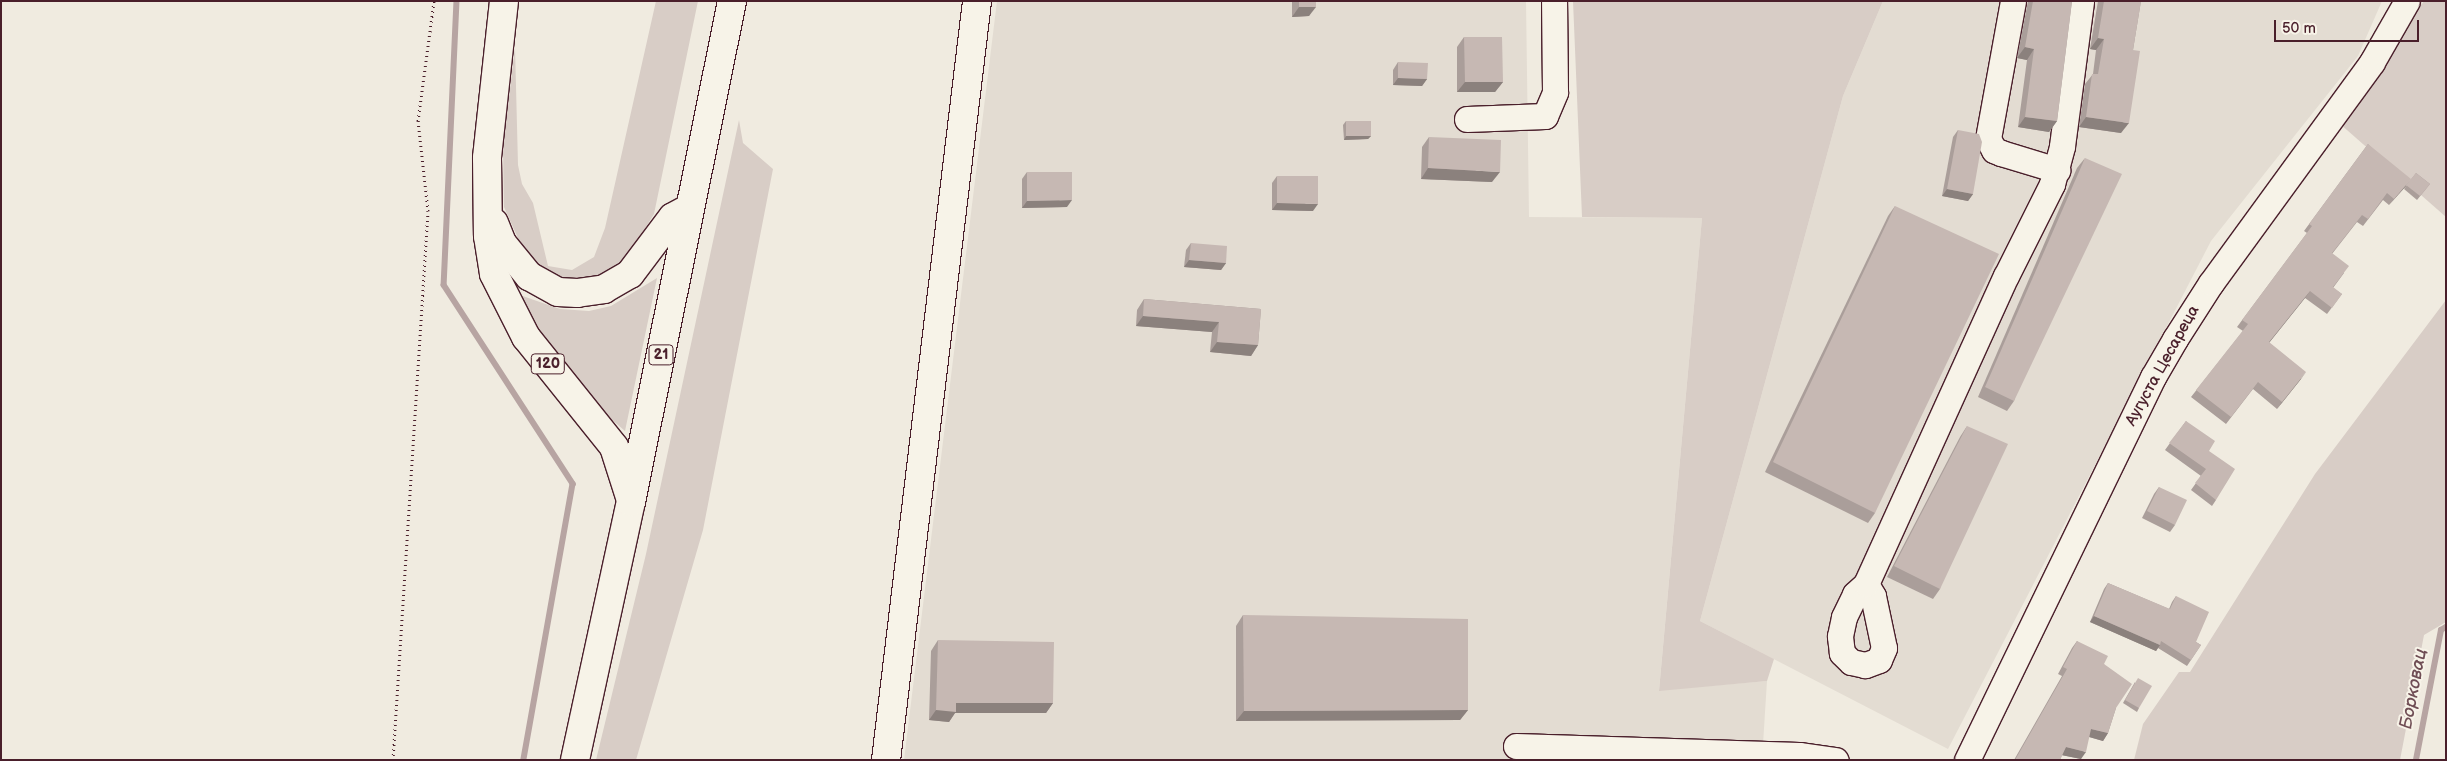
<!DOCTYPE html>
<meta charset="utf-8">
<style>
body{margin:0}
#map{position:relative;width:2447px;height:761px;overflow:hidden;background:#f0ebe0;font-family:"Balsamiq Sans",sans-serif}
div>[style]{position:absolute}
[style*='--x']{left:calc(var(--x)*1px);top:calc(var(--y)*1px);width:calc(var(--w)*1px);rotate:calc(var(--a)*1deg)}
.built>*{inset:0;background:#e3dcd2}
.green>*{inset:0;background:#d8cdc6}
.stream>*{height:5.5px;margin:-2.75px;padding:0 2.75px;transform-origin:2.75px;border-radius:2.75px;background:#b7a4a2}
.path>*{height:3px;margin-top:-1.5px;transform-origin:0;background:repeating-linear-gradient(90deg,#4a1f2b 0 1px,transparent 0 5px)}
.roads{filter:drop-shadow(1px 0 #4a1f2b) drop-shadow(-1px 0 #4a1f2b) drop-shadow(0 1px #4a1f2b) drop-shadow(0 -1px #4a1f2b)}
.minor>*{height:25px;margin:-12.5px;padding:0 12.5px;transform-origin:12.5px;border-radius:12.5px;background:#f7f3e8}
.major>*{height:28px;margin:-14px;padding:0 14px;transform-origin:14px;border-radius:14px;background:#f7f3e8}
.wall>*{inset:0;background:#aa9e9a}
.shaded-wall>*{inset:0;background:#8b817d}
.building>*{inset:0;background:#c6b8b3}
span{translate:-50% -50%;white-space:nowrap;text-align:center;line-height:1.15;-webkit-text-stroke:4px #f7f3e8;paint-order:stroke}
.shield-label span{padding:1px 4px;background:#f7f3e8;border:1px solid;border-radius:4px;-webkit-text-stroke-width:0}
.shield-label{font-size:15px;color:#4a1f2b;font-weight:700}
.street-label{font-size:16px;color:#4a1f2b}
.water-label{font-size:18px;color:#704e55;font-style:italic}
.frame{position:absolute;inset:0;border:2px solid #4a1f2b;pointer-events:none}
.scale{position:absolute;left:2274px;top:20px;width:145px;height:22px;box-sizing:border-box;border:2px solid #4a1f2b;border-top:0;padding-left:6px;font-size:15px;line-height:18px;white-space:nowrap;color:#4a1f2b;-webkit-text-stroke:4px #f7f3e8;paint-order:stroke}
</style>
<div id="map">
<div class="built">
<div style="clip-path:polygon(997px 1px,1526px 1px,1529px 217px,1702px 218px,1659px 690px,1767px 681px,1762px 760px,904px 760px)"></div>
<div style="clip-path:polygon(1883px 1px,2382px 1px,2358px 56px,2211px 241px,1948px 749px,1700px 621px,1843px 96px)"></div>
</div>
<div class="green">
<div style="clip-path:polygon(656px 1px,698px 1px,654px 214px,629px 255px,609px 270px,590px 281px,557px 283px,526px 256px,504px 207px,503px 146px,515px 47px,518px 165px,522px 184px,533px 203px,548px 266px,572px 270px,594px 257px,605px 228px)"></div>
<div style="clip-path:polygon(1573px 1px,1883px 1px,1843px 96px,1700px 621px,1774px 659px,1767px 681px,1659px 691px,1702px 218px,1582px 217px)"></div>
<div style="clip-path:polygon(2424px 1px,2446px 1px,2446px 217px,2339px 123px)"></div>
<div style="clip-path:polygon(739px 120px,743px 143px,773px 169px,703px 530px,636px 760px,596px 760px,646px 554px)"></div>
<div style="clip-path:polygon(657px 278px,625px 431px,596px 406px,524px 314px,514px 293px,560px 309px,589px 311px,611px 306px)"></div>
<div style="clip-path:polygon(2446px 300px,2446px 622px,2424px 635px,2400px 760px,2134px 760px,2143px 724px,2179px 672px,2190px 672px,2315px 474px)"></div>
</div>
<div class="stream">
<div style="--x:457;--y:1;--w:284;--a:92.6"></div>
<div style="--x:444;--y:285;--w:237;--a:57"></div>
<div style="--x:573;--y:484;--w:280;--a:100.1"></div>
<div style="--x:2416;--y:760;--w:132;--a:-79.1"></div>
<div style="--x:2441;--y:630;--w:6;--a:-31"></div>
</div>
<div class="path">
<div style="--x:393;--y:760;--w:550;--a:-86.35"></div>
<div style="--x:428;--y:211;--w:91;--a:-96.3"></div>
<div style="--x:418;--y:121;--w:121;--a:-82.4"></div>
</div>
<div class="roads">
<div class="minor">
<div style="--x:2013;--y:1;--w:140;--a:100.3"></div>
<div style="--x:1988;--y:139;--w:13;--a:61"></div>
<div style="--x:1994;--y:150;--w:8;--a:23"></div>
<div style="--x:2001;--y:153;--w:59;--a:16.9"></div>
<div style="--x:1467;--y:119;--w:78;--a:-2.2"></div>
<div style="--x:1545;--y:116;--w:26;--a:-67"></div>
<div style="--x:1555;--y:92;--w:91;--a:-90.6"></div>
<div style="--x:1866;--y:584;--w:14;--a:60"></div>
<div style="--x:1873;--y:596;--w:53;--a:78.1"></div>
<div style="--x:1884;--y:648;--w:13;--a:113"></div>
<div style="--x:1879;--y:660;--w:15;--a:160"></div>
<div style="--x:1865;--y:665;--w:14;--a:-168"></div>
<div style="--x:1851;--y:662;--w:13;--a:-135"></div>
<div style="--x:1842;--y:653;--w:17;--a:-97"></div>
<div style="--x:1840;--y:636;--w:19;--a:-78"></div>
<div style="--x:1844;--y:617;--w:25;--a:-64"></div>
<div style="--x:1855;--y:594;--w:15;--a:-42"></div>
<div style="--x:1866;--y:584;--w:338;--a:-65.6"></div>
<div style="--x:2006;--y:276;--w:103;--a:-63.4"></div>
<div style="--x:2052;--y:184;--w:39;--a:-75"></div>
<div style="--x:2062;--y:146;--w:146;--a:-82.5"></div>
<div style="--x:1516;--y:746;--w:283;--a:1.8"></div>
<div style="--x:1799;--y:755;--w:37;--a:8"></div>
<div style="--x:1967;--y:760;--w:426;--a:-64.1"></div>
<div style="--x:2153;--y:377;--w:44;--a:-59.9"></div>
<div style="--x:2175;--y:339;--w:67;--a:-57.3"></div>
<div style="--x:2211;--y:283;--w:273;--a:-53.9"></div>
<div style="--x:2372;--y:62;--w:70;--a:-60.2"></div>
</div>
<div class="major">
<div style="--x:504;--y:1;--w:158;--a:96.2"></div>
<div style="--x:487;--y:158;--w:78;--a:89.3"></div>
<div style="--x:488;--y:236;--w:38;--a:81"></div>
<div style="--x:494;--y:274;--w:71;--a:63.1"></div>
<div style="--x:526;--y:337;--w:141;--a:51.3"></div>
<div style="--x:614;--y:447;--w:52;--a:72.3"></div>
<div style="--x:494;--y:223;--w:22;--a:68"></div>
<div style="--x:502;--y:243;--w:43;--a:50.7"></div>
<div style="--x:529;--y:276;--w:33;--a:29"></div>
<div style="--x:558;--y:292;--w:19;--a:3"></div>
<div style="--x:577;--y:293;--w:27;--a:-8"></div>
<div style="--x:604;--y:289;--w:30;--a:-30"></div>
<div style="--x:630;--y:274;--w:71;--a:-53"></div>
<div style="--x:673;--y:217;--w:19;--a:-28"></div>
<div style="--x:575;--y:760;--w:264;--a:-77.8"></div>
<div style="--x:631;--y:502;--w:511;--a:-78.6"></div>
<div style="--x:886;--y:760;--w:764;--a:-83.16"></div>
</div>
</div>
<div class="wall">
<div style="clip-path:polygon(1292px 1px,1316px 1px,1309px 16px,1292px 17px)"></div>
<div style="clip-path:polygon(2028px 1px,2072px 1px,2057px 121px,2049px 132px,2018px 127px,2027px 60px,2017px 58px)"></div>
<div style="clip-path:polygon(2098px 1px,2141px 1px,2133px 50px,2121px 133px,2079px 127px,2085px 84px,2093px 74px,2096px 50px,2090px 49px)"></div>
<div style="clip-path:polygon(1464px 37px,1503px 82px,1495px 92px,1457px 92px,1457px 47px)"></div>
<div style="clip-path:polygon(1398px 62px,1427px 79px,1422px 86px,1393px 85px,1393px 70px)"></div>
<div style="clip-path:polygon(1346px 121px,1371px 136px,1368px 139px,1344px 140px,1343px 125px)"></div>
<div style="clip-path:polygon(1958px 130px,1973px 194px,1968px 201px,1942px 196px,1953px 137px)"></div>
<div style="clip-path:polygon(1429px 137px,1492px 182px,1421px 179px,1422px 147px)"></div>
<div style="clip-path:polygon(2368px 144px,2406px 186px,2389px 205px,2383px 200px,2363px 226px,2357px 222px,2332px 254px,2344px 273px,2333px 288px,2342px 294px,2327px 314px,2305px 298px,2269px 343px,2301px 379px,2277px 409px,2253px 389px,2226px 424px,2191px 397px,2243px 331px,2237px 327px,2307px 233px,2304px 231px)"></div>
<div style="clip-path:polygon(2085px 158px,2014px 401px,2007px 411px,1978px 397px,2077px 168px)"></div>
<div style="clip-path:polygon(1027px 172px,1067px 207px,1022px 208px,1022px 179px)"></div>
<div style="clip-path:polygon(2416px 173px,2430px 184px,2417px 200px,2404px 189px)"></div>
<div style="clip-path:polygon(1277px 176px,1313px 211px,1272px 210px,1272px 183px)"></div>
<div style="clip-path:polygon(1895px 206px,1875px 513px,1868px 523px,1765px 472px,1888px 216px)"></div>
<div style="clip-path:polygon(1191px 243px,1226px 263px,1221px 270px,1184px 267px,1186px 250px)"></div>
<div style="clip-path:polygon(1144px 299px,1261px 309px,1258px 345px,1251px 356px,1210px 352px,1212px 332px,1136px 326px,1137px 310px)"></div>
<div style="clip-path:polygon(2186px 421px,2209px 451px,2216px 500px,2212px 506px,2191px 490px,2201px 476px,2165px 450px)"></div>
<div style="clip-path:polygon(1967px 426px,1940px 589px,1933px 599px,1887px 577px,1960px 437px)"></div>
<div style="clip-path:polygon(2159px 487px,2175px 525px,2170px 532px,2142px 518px,2154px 494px)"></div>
<div style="clip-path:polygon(2108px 583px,2169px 609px,2172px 602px,2176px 596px,2196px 642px,2201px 645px,2187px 666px,2158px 648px,2156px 651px,2090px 622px,2104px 589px)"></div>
<div style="clip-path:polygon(1243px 615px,1468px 710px,1460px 720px,1236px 721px,1236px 626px)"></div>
<div style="clip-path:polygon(938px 640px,1053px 703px,1046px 713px,955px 713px,949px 722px,929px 720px,931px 651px)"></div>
<div style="clip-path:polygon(2077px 641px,2104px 664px,2116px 708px,2108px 733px,2103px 741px,2089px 737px,2081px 759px,2062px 755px,2060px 760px,2014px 760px,2062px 676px,2058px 674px,2072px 648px)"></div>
<div style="clip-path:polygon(2135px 682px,2139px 708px,2137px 712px,2123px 703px)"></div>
</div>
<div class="shaded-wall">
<div style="clip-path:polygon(1299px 7px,1316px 7px,1309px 16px,1292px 17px)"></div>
<div style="clip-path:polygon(2098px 38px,2104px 39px,2096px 50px,2090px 49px)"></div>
<div style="clip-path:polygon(2025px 47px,2034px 49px,2027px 60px,2017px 58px)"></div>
<div style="clip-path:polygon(1398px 78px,1427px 79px,1422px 86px,1393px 85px)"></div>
<div style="clip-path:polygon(1465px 82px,1503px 82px,1495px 92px,1457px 92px)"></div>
<div style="clip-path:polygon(2025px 117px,2057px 121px,2049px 132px,2018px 127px)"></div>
<div style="clip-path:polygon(2086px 117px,2129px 123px,2121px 133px,2079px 127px)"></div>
<div style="clip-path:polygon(1346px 136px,1371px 136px,1368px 139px,1344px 140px)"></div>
<div style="clip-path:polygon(1428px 168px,1500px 172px,1492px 182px,1421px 179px)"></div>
<div style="clip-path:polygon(2411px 179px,2406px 186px,2389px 205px,2394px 199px)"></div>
<div style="clip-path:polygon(1947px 189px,1973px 194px,1968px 201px,1942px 196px)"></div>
<div style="clip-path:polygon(1072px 200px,1067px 207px,1022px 208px,1027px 201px)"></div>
<div style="clip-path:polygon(1277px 203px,1318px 204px,1313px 211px,1272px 210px)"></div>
<div style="clip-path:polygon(1189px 260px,1226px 263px,1221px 270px,1184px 267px)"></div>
<div style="clip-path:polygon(2310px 291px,2305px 298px,2264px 349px,2269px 342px)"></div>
<div style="clip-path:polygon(1143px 316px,1219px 322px,1212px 332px,1136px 326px)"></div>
<div style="clip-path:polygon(1217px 342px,1258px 345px,1251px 356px,1210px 352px)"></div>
<div style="clip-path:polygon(2306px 372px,2301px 379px,2277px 409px,2282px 402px)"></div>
<div style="clip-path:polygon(2094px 616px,2160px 645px,2156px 651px,2090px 622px)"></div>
<div style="clip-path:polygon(956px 703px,1053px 703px,1046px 713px,955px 713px,949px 722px,929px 720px,936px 710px)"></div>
<div style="clip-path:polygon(1468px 710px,1460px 720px,1236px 721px,1244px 711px)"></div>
<div style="clip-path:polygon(2091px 729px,2108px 733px,2103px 741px,2086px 736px)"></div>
<div style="clip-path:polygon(2066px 747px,2086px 752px,2081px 759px,2061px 755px)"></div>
</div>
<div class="building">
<div style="clip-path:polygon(1299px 1px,1316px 1px,1316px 7px,1299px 7px)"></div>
<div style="clip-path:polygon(2033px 1px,2072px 1px,2057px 121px,2025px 117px,2034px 49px,2025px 47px)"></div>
<div style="clip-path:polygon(2104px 1px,2141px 1px,2133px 50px,2140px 51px,2129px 123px,2086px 117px,2092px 74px,2098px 74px,2104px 39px,2098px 38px)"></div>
<div style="clip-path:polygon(1464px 37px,1502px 37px,1503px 82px,1465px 82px)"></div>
<div style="clip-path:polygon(1398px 62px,1428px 63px,1427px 79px,1398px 78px)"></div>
<div style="clip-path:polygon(1346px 121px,1371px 121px,1371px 136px,1346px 136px)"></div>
<div style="clip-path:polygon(1958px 130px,1979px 134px,1982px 142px,1973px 194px,1947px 189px)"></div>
<div style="clip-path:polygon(1429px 137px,1501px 140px,1500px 172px,1428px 168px)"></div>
<div style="clip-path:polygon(2368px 144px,2411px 179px,2394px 199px,2387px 193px,2368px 219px,2362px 215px,2332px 253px,2349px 266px,2333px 287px,2342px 294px,2332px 308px,2310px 291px,2269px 342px,2306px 372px,2282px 402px,2258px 382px,2231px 417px,2196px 390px,2248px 324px,2242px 320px,2312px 226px,2309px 224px)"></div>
<div style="clip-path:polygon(2085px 158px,2122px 174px,2014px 401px,1985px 387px)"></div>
<div style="clip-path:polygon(1027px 172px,1072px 172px,1072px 200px,1027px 201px)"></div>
<div style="clip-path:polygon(2416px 173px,2430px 184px,2420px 196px,2406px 185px)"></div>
<div style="clip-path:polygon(1277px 176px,1318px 176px,1318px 204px,1277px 203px)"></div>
<div style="clip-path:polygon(1895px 206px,1999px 254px,1875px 513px,1773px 462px)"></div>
<div style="clip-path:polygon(1191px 243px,1227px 246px,1226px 263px,1189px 260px)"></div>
<div style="clip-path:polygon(1144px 299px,1261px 309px,1258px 345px,1217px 342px,1219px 322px,1143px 316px)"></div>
<div style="clip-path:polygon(2186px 421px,2215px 441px,2209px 451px,2235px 469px,2216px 500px,2195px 483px,2206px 469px,2169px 443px)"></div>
<div style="clip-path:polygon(1967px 426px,2008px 444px,1940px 589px,1894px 566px)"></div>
<div style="clip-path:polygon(2159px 487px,2187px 500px,2175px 525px,2147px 511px)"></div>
<div style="clip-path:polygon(2108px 583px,2170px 609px,2176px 596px,2209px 612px,2196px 642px,2201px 645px,2191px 660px,2161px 641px,2160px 645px,2094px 616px)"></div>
<div style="clip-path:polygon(1243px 615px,1468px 619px,1468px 710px,1244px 711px)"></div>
<div style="clip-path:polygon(938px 640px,1054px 642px,1053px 703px,956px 703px,956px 712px,936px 710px)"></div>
<div style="clip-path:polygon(2077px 641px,2108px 656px,2104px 664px,2132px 684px,2116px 708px,2108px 733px,2091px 729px,2086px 752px,2066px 747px,2060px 760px,2015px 760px,2067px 669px,2063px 667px)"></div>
<div style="clip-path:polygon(2138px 678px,2152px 686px,2139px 708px,2125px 700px)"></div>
</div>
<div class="shield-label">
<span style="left:661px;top:355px">21</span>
<span style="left:548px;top:364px">120</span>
</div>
<div class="street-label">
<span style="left:2163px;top:366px;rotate:-61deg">Аугуста Цесареца</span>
</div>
<div class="water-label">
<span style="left:2414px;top:689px;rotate:-79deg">Борковац</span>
</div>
<div class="frame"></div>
<div class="scale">50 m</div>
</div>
